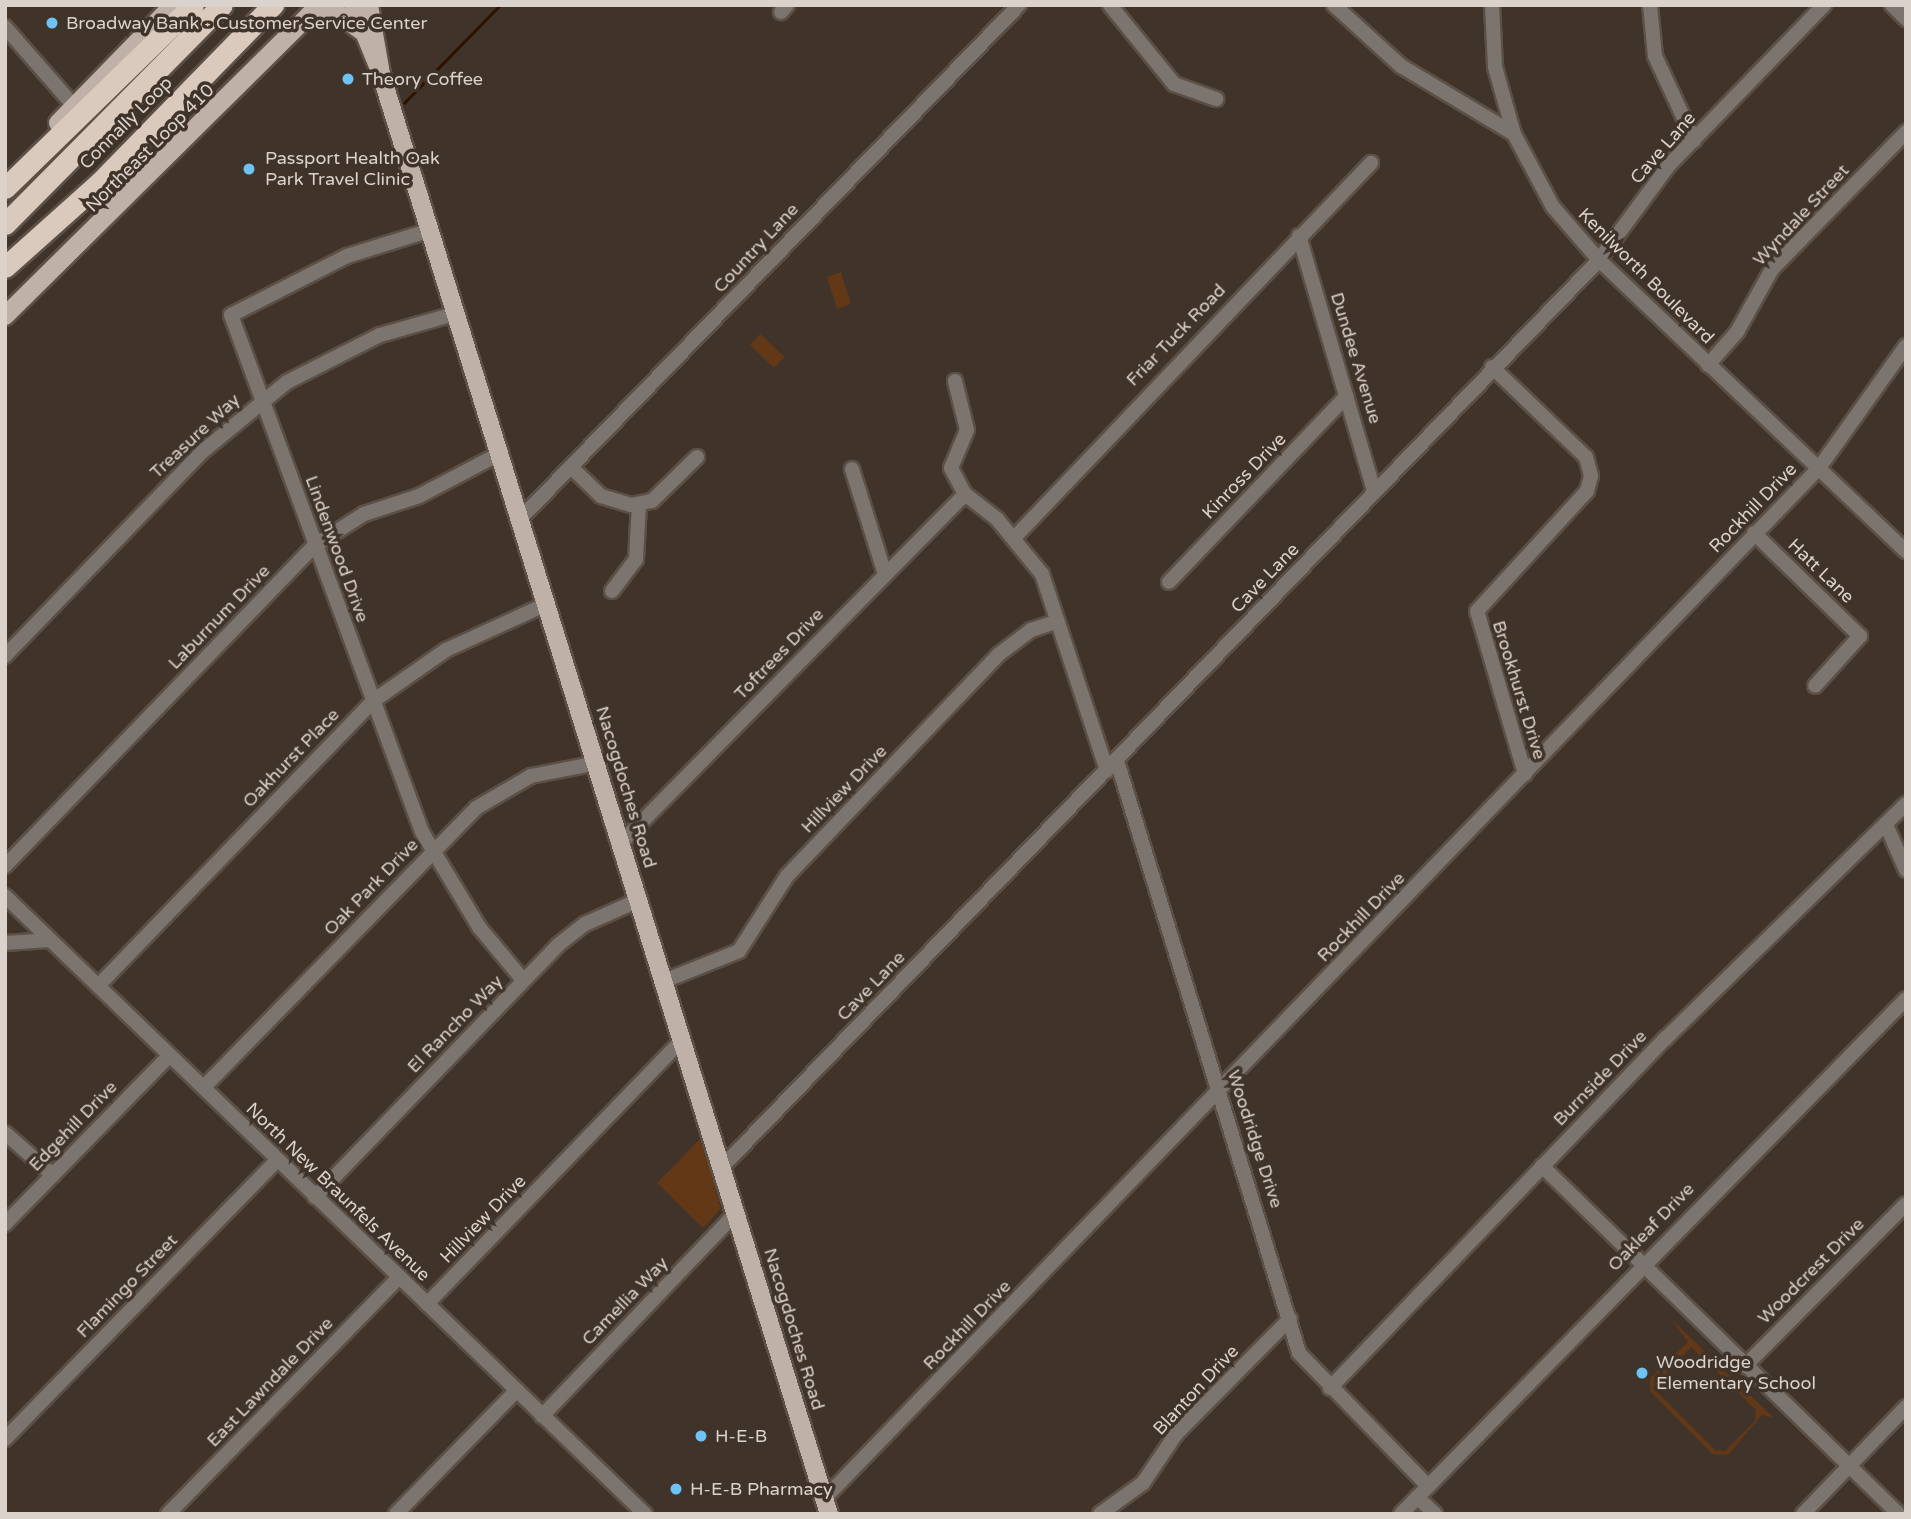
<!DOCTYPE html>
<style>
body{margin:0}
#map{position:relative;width:1911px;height:1519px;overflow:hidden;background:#403329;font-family:"Varela Round",sans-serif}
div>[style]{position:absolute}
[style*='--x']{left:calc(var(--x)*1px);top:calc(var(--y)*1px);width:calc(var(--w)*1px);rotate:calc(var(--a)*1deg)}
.green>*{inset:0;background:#623816}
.stream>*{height:2.5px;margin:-1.25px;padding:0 1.25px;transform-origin:1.25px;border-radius:1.25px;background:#2e1100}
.roads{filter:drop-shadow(2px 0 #5c5046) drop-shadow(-2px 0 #5c5046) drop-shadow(0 2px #5c5046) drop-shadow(0 -2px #5c5046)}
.minor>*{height:14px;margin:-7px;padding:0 7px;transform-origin:7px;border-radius:7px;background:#7b746f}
.major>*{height:18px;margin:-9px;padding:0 9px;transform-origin:9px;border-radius:9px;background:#bfb1a7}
.highway>*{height:21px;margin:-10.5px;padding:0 10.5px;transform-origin:10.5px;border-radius:10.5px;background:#dac9bd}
.dots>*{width:19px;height:19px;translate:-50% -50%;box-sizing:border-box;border:4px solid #403329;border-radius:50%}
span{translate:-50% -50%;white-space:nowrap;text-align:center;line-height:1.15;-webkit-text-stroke:7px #403329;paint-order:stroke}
.poi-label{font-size:18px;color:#dbd2cc}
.left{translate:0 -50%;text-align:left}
.street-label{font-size:18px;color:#dbd2cc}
.frame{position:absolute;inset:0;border:7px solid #dbd2cc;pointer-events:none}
</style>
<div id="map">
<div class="green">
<div style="clip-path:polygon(841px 272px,851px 304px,837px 309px,827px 277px)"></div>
<div style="clip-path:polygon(760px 334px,785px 357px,774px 368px,750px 345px)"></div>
<div style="clip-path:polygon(701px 1138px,721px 1209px,703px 1228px,657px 1183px)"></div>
<div style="clip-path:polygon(evenodd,1671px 1319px,1774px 1418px,1762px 1415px,1728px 1455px,1712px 1454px,1650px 1391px,1650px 1378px,1688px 1342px,1671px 1319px,1691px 1347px,1756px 1410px,1755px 1421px,1725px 1451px,1715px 1450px,1653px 1388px,1691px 1347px)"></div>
</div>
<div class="stream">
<div style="--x:404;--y:103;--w:137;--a:-45.6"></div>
</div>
<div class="roads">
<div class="minor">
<div style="--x:1110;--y:5;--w:102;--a:51"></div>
<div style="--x:1174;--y:84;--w:45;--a:19.7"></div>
<div style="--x:1334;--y:5;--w:91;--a:42.3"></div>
<div style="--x:1401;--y:66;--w:132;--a:31"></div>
<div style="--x:1514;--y:134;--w:83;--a:61.9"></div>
<div style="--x:1553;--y:207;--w:70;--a:49"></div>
<div style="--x:1599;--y:260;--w:423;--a:43.5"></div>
<div style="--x:1492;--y:5;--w:62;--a:87.2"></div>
<div style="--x:1495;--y:67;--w:70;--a:74.2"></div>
<div style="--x:1650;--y:5;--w:51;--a:84.4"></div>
<div style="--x:1655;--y:56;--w:93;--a:65.1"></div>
<div style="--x:1892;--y:5;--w:20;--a:45"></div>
<div style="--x:781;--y:12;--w:9;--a:-49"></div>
<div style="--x:5;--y:27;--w:105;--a:48.9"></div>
<div style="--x:431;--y:230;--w:88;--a:162.8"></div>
<div style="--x:347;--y:256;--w:130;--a:153"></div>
<div style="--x:231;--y:315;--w:551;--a:69.72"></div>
<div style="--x:422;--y:832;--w:111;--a:59"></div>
<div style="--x:479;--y:927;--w:69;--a:50.3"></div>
<div style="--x:1299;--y:236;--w:266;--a:73.6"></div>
<div style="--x:1708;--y:365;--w:44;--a:-48.7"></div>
<div style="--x:1737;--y:332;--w:72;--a:-60.9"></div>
<div style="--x:1772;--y:269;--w:192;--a:-45.6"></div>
<div style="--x:1492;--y:367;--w:130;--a:43.8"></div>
<div style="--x:1586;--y:457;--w:20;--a:75"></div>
<div style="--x:1591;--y:476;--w:16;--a:105"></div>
<div style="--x:1587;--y:491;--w:163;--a:132.5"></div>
<div style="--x:1477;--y:611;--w:170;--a:73.6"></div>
<div style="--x:955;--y:381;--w:50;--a:76.2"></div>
<div style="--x:967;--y:430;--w:41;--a:112.8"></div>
<div style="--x:951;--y:468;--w:30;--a:62"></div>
<div style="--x:571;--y:467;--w:42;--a:44"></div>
<div style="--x:601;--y:496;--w:31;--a:17"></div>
<div style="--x:631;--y:505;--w:21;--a:-11"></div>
<div style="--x:652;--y:501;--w:63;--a:-44.4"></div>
<div style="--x:852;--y:469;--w:110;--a:72.6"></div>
<div style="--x:965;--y:494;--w:41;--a:38"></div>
<div style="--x:997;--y:519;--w:71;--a:50.7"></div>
<div style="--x:1042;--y:574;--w:207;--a:71.7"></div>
<div style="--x:521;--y:518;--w:715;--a:-45.85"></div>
<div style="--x:1754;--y:533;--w:148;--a:44.2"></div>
<div style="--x:1860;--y:636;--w:67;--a:132"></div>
<div style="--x:1014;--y:538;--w:518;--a:-46.41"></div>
<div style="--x:1169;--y:582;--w:257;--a:-46.3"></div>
<div style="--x:612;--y:591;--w:40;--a:-53"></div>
<div style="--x:636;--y:559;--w:55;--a:-86.9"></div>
<div style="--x:5;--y:656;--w:285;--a:-46"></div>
<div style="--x:203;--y:451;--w:109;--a:-39.4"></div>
<div style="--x:287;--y:382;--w:104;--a:-26.8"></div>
<div style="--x:380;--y:335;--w:80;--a:-15.9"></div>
<div style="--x:1117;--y:761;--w:619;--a:72.91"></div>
<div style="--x:1299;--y:1353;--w:185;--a:45.9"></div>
<div style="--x:1887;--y:827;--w:47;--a:66.2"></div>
<div style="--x:621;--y:843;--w:490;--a:-45.4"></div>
<div style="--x:5;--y:866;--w:445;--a:-46"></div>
<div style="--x:314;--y:546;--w:59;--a:-32.6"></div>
<div style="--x:364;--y:514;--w:58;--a:-18.1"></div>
<div style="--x:419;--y:496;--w:93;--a:-27.7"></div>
<div style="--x:5;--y:896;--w:890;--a:44"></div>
<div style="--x:5;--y:943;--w:45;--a:-3.8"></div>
<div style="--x:664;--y:981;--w:81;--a:-21.8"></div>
<div style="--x:739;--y:951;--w:89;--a:-57.4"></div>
<div style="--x:787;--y:876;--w:306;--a:-46.3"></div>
<div style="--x:998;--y:655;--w:41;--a:-37.1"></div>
<div style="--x:1031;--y:630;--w:28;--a:-18"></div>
<div style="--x:98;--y:986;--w:396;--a:-46"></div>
<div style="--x:373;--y:701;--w:89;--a:-34.9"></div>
<div style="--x:446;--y:650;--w:111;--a:-24.5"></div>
<div style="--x:204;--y:1087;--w:390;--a:-45.7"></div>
<div style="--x:476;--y:808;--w:64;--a:-30.2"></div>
<div style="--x:531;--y:776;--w:67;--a:-11.1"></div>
<div style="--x:5;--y:1133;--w:64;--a:41.2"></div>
<div style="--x:1542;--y:1166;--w:498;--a:44.3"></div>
<div style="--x:722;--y:1167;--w:1262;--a:-45.96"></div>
<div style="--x:1599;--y:260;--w:118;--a:-53.6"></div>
<div style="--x:1669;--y:165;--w:223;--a:-45.9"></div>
<div style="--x:315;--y:1197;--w:350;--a:-46"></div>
<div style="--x:558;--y:945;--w:34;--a:-38"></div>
<div style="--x:585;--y:924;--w:59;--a:-24"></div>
<div style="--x:5;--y:1224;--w:235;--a:-45.7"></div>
<div style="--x:427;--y:1304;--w:367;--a:-46"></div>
<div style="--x:1745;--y:1366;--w:228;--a:-45.2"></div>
<div style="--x:1330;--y:1388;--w:485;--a:-46.2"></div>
<div style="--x:1666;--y:1038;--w:335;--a:-44.3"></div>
<div style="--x:542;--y:1416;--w:281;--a:-46.3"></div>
<div style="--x:5;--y:1439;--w:390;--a:-45.7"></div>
<div style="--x:1417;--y:1497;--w:25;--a:43"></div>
<div style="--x:824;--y:1499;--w:1433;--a:-46.02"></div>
<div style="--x:1819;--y:468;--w:150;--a:-54.5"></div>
<div style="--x:168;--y:1514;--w:331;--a:-45.7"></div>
<div style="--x:396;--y:1514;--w:173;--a:-45.7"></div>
<div style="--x:1100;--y:1514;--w:53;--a:-35.8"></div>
<div style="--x:1143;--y:1483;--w:59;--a:-56"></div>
<div style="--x:1176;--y:1434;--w:162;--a:-45.3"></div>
<div style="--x:1401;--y:1514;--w:721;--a:-45.56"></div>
<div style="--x:1803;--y:1514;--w:149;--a:-46.1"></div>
</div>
<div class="major">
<div style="--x:353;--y:5;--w:71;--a:67.8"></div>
<div style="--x:369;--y:5;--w:70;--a:80.1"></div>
<div style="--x:381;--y:74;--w:1508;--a:72.72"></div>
<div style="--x:309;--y:15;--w:29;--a:-2"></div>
<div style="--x:338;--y:14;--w:29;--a:36"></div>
<div style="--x:58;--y:123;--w:165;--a:-45.7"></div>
<div style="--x:5;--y:316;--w:442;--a:-44.7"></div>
</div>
<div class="highway">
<div style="--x:5;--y:188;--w:262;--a:-44.2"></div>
<div style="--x:5;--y:224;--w:308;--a:-45.3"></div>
<div style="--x:5;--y:267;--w:127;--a:-41.8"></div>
<div style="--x:100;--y:182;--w:248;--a:-45.7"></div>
</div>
</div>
<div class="dots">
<div style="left:52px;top:23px;background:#6ec2f4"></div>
<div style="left:348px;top:79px;background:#6ec2f4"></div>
<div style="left:249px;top:169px;background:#6ec2f4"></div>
<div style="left:1642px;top:1373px;background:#6ec2f4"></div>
<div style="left:701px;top:1436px;background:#6ec2f4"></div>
<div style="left:676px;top:1489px;background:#6ec2f4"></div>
</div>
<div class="poi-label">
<span class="left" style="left:66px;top:23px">Broadway Bank - Customer Service Center</span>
<span class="left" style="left:362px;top:79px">Theory Coffee</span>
<span class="left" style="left:265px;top:169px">Passport Health Oak<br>Park Travel Clinic</span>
<span class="left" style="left:1656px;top:1373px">Woodridge<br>Elementary School</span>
<span class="left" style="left:715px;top:1436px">H-E-B</span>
<span class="left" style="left:690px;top:1489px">H-E-B Pharmacy</span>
</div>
<div class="street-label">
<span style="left:126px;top:123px;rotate:-45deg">Connally Loop</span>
<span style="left:150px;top:148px;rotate:-45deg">Northeast Loop 410</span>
<span style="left:1663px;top:148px;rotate:-49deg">Cave Lane</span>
<span style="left:1801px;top:215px;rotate:-47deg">Wyndale Street</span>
<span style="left:756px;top:248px;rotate:-47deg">Country Lane</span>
<span style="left:1646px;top:276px;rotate:45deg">Kenilworth Boulevard</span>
<span style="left:1176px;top:335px;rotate:-46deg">Friar Tuck Road</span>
<span style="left:1356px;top:358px;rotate:73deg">Dundee Avenue</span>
<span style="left:195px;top:436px;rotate:-43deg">Treasure Way</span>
<span style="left:1244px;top:476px;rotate:-46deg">Kinross Drive</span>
<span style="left:1753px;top:508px;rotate:-46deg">Rockhill Drive</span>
<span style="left:337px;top:549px;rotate:70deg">Lindenwood Drive</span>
<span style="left:1821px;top:571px;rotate:44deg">Hatt Lane</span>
<span style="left:1265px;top:578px;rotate:-46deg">Cave Lane</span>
<span style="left:219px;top:617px;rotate:-46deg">Laburnum Drive</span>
<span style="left:779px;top:654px;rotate:-46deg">Toftrees Drive</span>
<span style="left:1519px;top:690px;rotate:73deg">Brookhurst Drive</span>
<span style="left:291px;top:758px;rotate:-46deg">Oakhurst Place</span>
<span style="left:626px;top:787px;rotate:73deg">Nacogdoches Road</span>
<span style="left:844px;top:789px;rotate:-46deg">Hillview Drive</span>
<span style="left:371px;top:887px;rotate:-46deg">Oak Park Drive</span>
<span style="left:1361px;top:917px;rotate:-46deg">Rockhill Drive</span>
<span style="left:871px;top:986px;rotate:-46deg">Cave Lane</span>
<span style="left:455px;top:1024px;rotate:-46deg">El Rancho Way</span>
<span style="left:1600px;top:1078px;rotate:-46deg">Burnside Drive</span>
<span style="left:73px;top:1126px;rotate:-46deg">Edgehill Drive</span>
<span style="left:1255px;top:1139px;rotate:72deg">Woodridge Drive</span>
<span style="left:338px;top:1192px;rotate:44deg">North New Braunfels Avenue</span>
<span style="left:483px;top:1219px;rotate:-46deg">Hillview Drive</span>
<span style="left:1651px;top:1227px;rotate:-46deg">Oakleaf Drive</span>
<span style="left:1811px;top:1271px;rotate:-45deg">Woodcrest Drive</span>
<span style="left:127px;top:1286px;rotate:-46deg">Flamingo Street</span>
<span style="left:625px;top:1301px;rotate:-46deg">Camellia Way</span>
<span style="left:967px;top:1325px;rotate:-46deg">Rockhill Drive</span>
<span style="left:794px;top:1329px;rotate:73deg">Nacogdoches Road</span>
<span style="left:270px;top:1382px;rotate:-46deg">East Lawndale Drive</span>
<span style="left:1196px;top:1390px;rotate:-47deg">Blanton Drive</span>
</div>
<div class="frame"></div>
</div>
